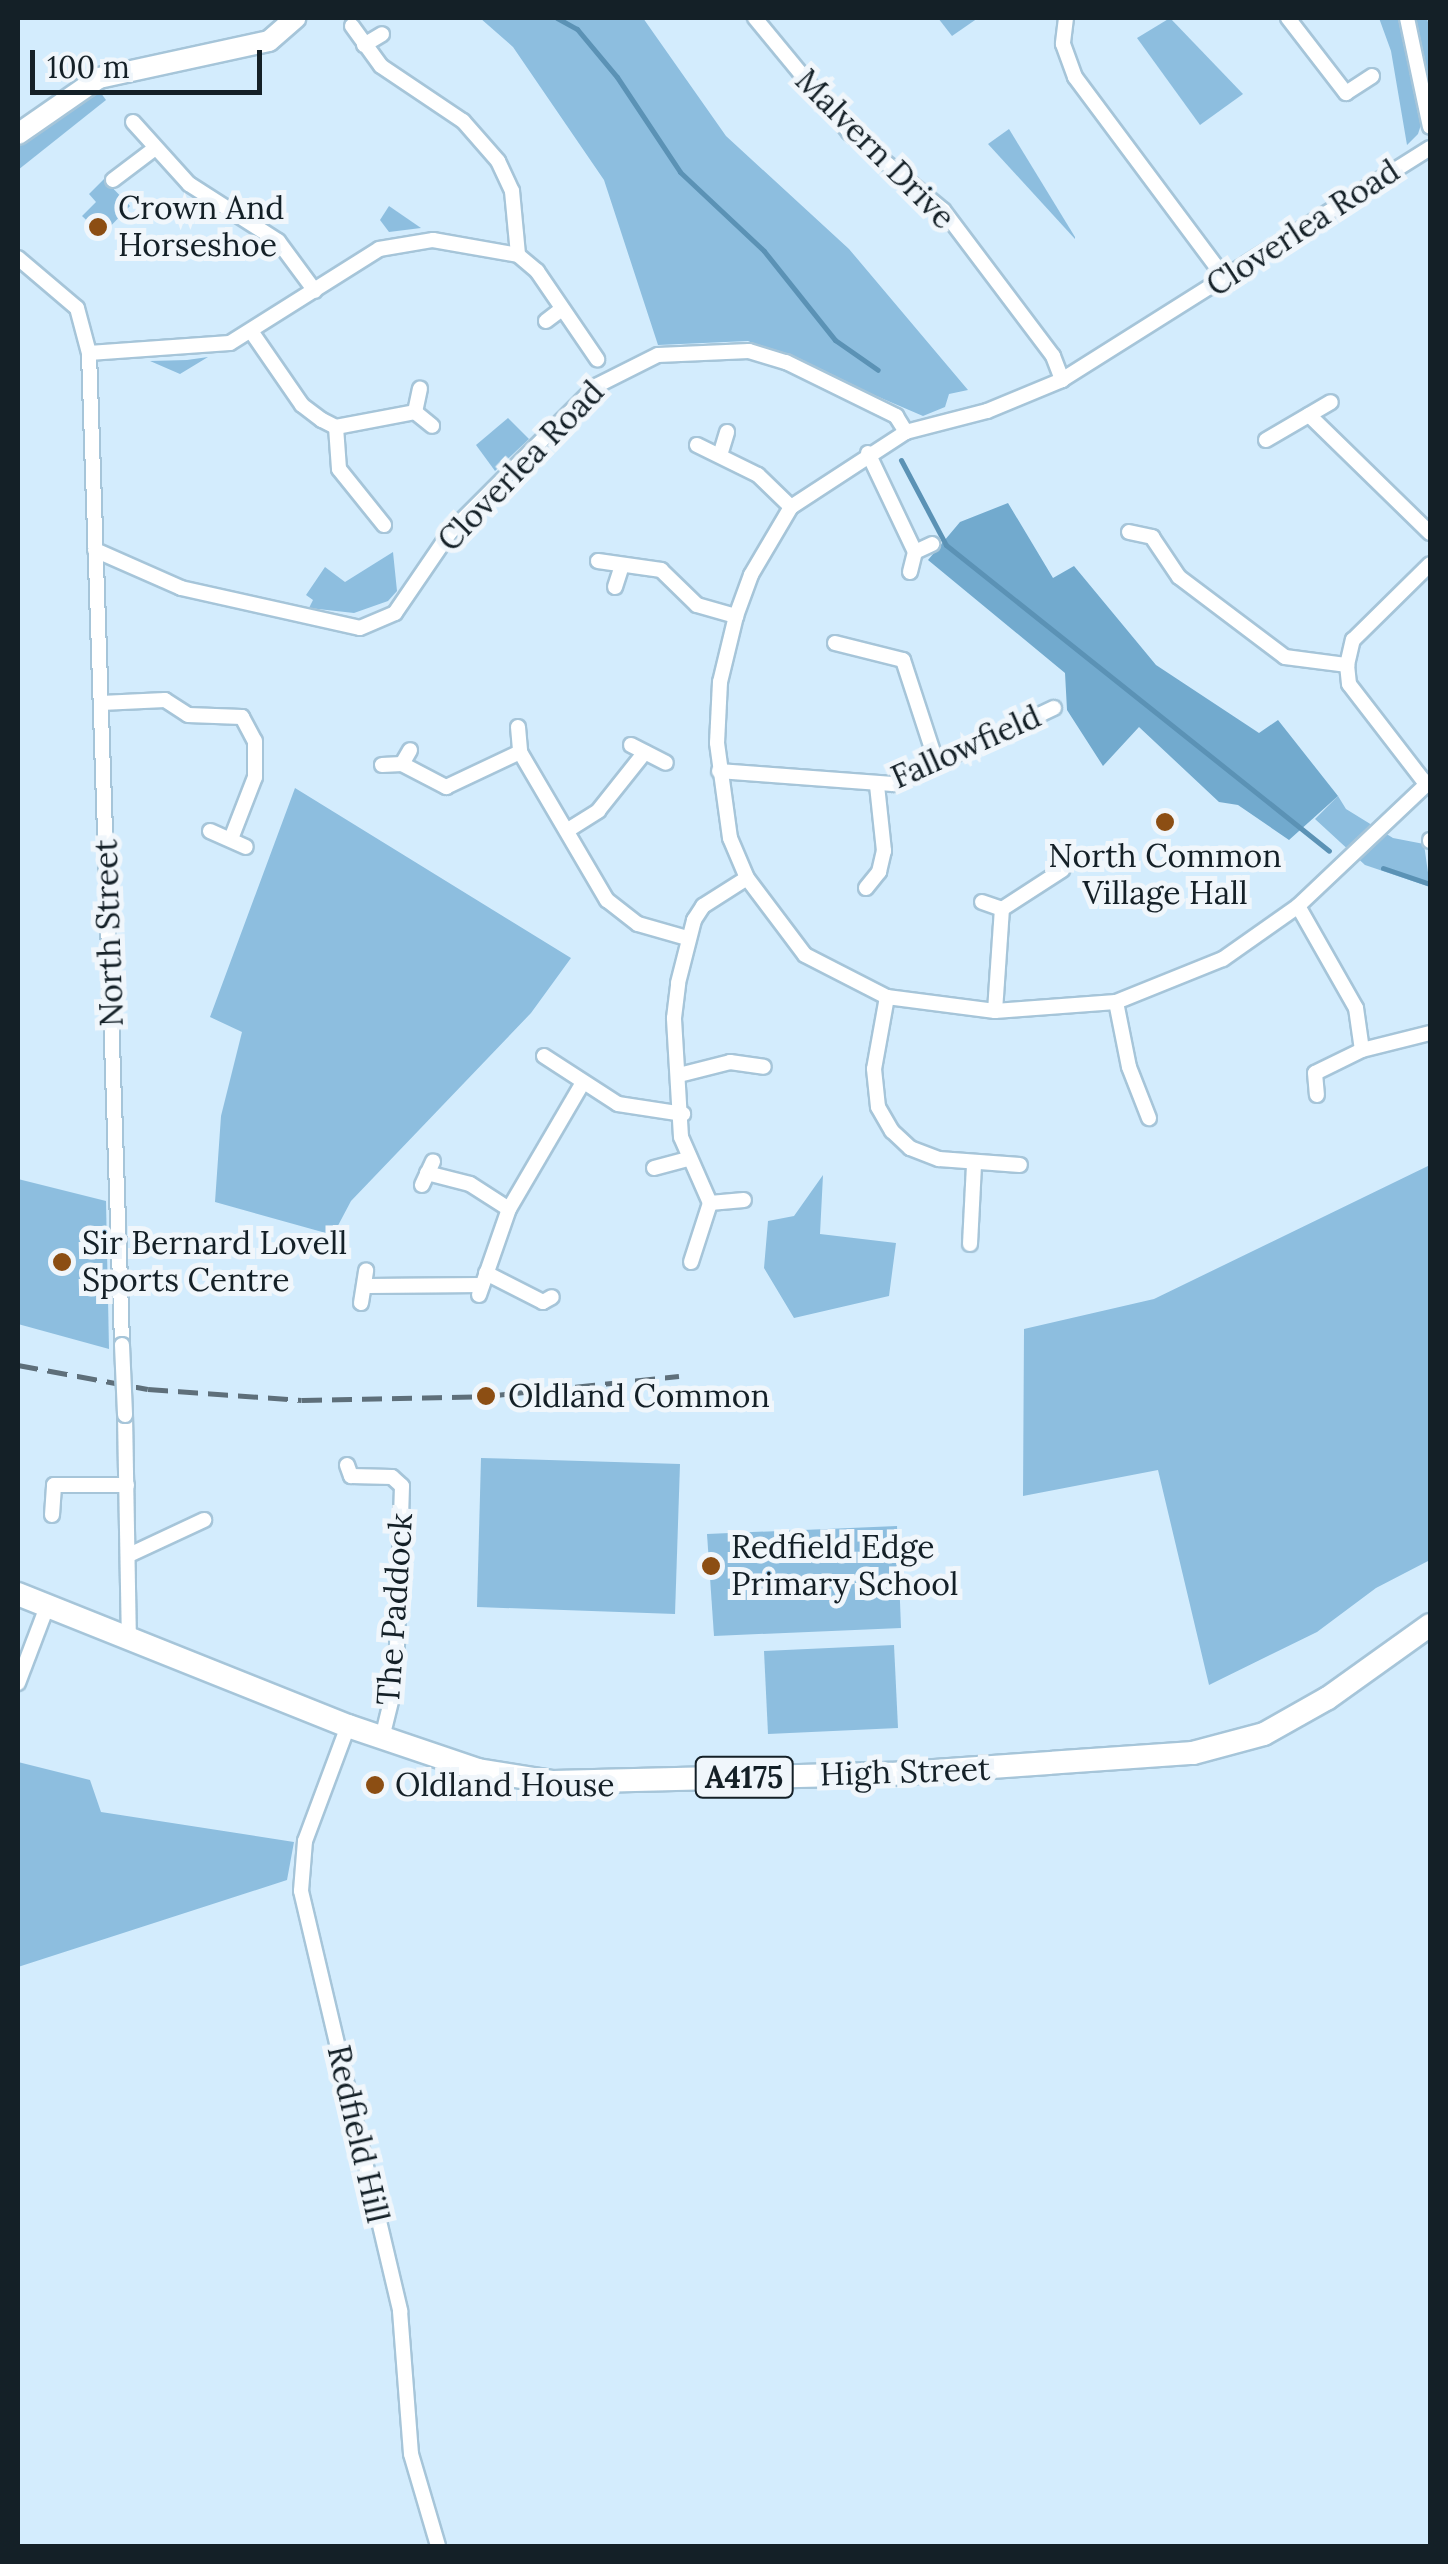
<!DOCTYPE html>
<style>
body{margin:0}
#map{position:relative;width:1448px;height:2564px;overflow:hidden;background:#d3ecfd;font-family:Lora,serif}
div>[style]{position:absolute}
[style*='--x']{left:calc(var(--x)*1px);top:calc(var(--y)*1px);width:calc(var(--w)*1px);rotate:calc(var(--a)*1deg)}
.green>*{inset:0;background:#8dbedf}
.forest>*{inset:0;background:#72aace}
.stream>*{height:5px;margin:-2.5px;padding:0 2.5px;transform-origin:2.5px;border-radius:2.5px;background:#5b92b5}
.roads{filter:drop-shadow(2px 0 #a6c5d9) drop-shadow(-2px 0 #a6c5d9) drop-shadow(0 2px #a6c5d9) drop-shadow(0 -2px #a6c5d9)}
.street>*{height:14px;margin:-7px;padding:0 7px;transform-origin:7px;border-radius:7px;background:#fff}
.secondary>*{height:20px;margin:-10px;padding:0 10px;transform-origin:10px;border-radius:10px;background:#fff}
.primary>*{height:22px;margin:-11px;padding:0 11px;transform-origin:11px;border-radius:11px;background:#fff}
.rail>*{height:5px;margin-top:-2.5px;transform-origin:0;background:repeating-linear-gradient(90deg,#5e6f7a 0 20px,transparent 0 30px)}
.bridges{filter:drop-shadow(2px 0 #a6c5d9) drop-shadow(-2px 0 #a6c5d9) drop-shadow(0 2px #a6c5d9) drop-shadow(0 -2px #a6c5d9)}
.street-bridge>*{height:14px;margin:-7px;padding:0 7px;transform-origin:7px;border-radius:7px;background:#fff}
.dots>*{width:28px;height:28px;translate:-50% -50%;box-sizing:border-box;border:5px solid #f0f6fb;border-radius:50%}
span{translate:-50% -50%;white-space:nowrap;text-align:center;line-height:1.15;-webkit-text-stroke:10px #f0f6fb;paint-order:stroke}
.shield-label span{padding:2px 8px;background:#f0f6fb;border:2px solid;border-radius:8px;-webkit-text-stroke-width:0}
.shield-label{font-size:30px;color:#142027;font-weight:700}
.street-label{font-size:32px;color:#142027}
.poi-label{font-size:32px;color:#142027}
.left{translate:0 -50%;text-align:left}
.frame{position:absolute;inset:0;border:20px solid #142027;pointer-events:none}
.scale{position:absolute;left:30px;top:50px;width:232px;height:45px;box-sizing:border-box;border:5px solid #142027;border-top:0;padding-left:12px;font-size:30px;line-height:35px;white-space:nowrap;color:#142027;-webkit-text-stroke:8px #f0f6fb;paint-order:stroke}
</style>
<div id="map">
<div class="green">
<div style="clip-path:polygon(480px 18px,643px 18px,726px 136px,849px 249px,968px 390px,949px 394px,945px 407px,923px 416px,748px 341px,658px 345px,604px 180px,513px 47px)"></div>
<div style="clip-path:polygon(938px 18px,978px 18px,952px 36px)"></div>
<div style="clip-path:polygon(1170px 18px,1243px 94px,1200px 125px,1137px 38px)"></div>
<div style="clip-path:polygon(1379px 18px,1427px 18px,1430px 31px,1430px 97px,1418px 134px,1407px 145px,1391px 51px)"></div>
<div style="clip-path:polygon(98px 89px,106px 100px,18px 170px,18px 147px)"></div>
<div style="clip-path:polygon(1009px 129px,1075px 237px,1075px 239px,988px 144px)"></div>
<div style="clip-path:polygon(104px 179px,130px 206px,102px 235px,82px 216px,96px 202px,89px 194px)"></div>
<div style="clip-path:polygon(389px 206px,421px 228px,389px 232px,380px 220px)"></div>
<div style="clip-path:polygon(208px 357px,180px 374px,150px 361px,187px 360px)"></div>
<div style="clip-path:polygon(508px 418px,529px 439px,495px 471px,476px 445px)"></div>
<div style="clip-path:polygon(393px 552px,397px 591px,388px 601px,354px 613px,309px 608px,313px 600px,306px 595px,325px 567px,345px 582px)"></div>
<div style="clip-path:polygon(295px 788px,571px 958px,531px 1013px,351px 1201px,333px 1235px,215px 1202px,221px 1116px,242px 1032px,210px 1017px)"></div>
<div style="clip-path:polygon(1338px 796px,1346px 809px,1393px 838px,1424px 844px,1430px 887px,1365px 865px,1315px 819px)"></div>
<div style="clip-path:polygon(1430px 1165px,1430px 1560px,1376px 1588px,1317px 1632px,1209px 1685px,1158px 1470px,1023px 1496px,1024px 1329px,1154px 1299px)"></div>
<div style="clip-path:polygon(823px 1175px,820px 1234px,896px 1243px,889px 1296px,794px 1318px,764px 1268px,768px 1221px,794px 1216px)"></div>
<div style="clip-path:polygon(18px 1179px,106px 1201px,109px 1349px,18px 1324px)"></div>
<div style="clip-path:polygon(481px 1458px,680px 1464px,675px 1614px,477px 1607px)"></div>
<div style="clip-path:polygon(897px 1526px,901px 1628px,714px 1636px,707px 1534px)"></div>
<div style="clip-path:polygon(894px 1645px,898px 1728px,768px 1734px,764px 1651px)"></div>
<div style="clip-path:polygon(18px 1762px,90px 1780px,101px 1812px,294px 1842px,287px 1880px,18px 1967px)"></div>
</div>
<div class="forest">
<div style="clip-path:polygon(1008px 503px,1053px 578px,1074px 566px,1156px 665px,1259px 733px,1278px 720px,1338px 796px,1289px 840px,1238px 805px,1219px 802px,1139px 727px,1103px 766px,1067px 710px,1065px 673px,928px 560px,960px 522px)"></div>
</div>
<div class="stream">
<div style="--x:557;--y:18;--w:23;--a:29"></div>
<div style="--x:577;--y:29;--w:62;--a:50.2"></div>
<div style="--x:617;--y:77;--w:114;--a:56.4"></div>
<div style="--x:680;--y:172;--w:115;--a:43.2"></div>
<div style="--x:764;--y:251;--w:114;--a:51.4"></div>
<div style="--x:835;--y:340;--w:52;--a:34.9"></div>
<div style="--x:901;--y:460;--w:96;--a:62.1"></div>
<div style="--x:946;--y:545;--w:490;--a:38.6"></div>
<div style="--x:1383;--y:868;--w:50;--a:18.8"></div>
</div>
<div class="roads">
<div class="street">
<div style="--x:755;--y:18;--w:148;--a:50.5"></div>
<div style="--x:849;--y:132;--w:122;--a:39.7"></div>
<div style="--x:943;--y:210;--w:183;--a:53"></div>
<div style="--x:1053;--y:356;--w:26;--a:69"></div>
<div style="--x:1066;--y:18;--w:26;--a:97"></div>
<div style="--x:1063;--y:44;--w:35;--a:70"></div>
<div style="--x:1075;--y:77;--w:251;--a:53.3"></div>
<div style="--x:1288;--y:18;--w:95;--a:52.3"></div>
<div style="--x:1346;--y:93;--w:31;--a:-33"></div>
<div style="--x:1407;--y:18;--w:111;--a:78.1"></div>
<div style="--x:352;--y:26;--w:49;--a:54.1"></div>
<div style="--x:381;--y:66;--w:99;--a:33.9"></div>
<div style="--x:463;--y:121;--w:53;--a:48.8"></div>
<div style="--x:498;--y:161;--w:33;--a:65"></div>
<div style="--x:512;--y:191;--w:64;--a:84.6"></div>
<div style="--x:364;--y:45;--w:21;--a:-31"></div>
<div style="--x:133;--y:122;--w:84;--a:47.9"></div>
<div style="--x:189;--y:184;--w:106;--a:32.6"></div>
<div style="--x:278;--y:241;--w:62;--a:53.5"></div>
<div style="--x:1430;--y:148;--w:435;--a:147.8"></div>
<div style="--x:1062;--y:380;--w:81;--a:157.5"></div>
<div style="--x:987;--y:411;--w:84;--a:165.5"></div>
<div style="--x:906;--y:432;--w:137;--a:146.9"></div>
<div style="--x:791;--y:507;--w:79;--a:120.5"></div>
<div style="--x:751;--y:575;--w:44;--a:110.1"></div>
<div style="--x:736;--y:616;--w:68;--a:103.6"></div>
<div style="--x:720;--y:682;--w:61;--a:92.8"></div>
<div style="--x:717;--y:743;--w:96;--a:82.2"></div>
<div style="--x:730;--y:838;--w:43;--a:67"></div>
<div style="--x:747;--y:878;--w:96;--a:53"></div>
<div style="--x:805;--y:955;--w:92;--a:27.1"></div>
<div style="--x:887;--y:997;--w:109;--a:7.4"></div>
<div style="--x:995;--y:1011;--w:121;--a:-4.3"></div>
<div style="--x:1116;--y:1002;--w:115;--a:-21.9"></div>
<div style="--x:1223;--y:959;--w:92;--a:-35.2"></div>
<div style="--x:1298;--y:906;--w:182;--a:-43.4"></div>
<div style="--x:113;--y:180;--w:51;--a:-37.1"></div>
<div style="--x:18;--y:258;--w:77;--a:40.3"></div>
<div style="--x:77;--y:308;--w:47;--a:75.1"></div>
<div style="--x:89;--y:353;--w:993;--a:88.09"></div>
<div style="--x:546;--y:321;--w:20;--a:-37"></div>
<div style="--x:253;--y:334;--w:86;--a:55.4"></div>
<div style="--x:302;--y:405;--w:25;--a:37"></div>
<div style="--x:322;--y:420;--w:16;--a:27"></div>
<div style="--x:336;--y:427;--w:80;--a:-10.8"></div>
<div style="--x:415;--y:412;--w:22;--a:39"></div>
<div style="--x:89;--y:353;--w:141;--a:-4.1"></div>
<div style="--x:230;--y:343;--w:176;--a:-32.2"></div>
<div style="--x:379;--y:249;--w:55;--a:-9.5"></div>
<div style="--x:433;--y:240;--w:86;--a:10"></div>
<div style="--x:518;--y:255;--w:25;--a:40"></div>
<div style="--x:537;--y:271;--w:107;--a:55.7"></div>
<div style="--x:415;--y:412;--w:24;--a:-78"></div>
<div style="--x:1309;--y:415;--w:169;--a:44.3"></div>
<div style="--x:336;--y:427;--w:42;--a:85.9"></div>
<div style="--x:339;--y:469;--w:72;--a:51.2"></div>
<div style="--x:1266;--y:440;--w:75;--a:-30.3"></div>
<div style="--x:697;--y:445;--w:68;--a:26.2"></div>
<div style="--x:758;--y:475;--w:46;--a:44.1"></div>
<div style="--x:721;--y:452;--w:21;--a:-73"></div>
<div style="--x:868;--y:453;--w:110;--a:64.6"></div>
<div style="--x:1129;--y:532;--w:24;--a:12"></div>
<div style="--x:1152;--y:537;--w:48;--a:56"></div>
<div style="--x:1179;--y:577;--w:133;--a:37"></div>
<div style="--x:1285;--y:657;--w:63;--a:7.4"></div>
<div style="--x:95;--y:550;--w:94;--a:23.8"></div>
<div style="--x:181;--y:588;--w:183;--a:12.6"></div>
<div style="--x:360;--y:628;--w:38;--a:-23"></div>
<div style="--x:395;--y:613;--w:99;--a:-55.7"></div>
<div style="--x:451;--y:531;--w:205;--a:-45"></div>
<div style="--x:596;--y:386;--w:69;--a:-26.6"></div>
<div style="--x:658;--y:355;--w:91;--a:-2.5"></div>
<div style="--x:749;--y:351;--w:39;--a:17"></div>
<div style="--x:786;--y:362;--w:123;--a:26.1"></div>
<div style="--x:896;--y:416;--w:19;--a:58"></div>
<div style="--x:598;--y:561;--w:64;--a:8.1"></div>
<div style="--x:661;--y:570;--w:50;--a:44.2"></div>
<div style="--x:697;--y:605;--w:41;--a:15.8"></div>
<div style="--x:910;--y:572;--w:21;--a:-76"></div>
<div style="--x:915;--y:552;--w:19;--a:-25"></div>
<div style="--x:615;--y:587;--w:23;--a:-72"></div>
<div style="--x:835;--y:643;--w:70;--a:14"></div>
<div style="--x:903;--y:660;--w:109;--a:71.9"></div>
<div style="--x:101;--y:703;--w:64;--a:-2.7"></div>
<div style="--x:165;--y:700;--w:27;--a:33"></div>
<div style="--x:188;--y:715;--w:54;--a:2.1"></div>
<div style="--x:242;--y:717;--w:27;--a:62"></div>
<div style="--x:255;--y:741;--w:36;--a:90"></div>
<div style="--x:255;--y:777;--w:66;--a:111.2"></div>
<div style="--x:518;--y:727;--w:25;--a:85"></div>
<div style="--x:631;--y:745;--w:39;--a:27"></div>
<div style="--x:402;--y:764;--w:50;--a:27.6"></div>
<div style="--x:446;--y:787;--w:82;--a:-25.3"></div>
<div style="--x:520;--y:752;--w:172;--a:59.6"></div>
<div style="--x:607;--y:900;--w:39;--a:38"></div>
<div style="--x:638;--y:924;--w:51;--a:15.9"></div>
<div style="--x:382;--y:765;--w:20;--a:-3"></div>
<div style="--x:402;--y:764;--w:16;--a:-60"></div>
<div style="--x:719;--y:771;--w:174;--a:4.3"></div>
<div style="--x:893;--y:784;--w:178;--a:-25.3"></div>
<div style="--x:1426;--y:784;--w:126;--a:-127.6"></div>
<div style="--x:1349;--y:684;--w:19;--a:-96"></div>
<div style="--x:1347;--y:665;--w:26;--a:-77"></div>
<div style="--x:1353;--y:640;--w:108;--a:-44.6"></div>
<div style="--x:568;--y:830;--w:36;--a:-32"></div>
<div style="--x:598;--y:811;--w:75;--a:-51.5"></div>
<div style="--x:210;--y:831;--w:39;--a:24"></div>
<div style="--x:1430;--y:841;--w:1;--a:-90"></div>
<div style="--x:866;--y:888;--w:21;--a:-51"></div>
<div style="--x:879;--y:872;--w:22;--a:-77"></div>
<div style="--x:884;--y:851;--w:65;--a:-96.1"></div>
<div style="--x:982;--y:902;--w:21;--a:19"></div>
<div style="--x:1298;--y:906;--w:117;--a:60.4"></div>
<div style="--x:1356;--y:1008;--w:42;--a:81.9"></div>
<div style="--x:1362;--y:1050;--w:52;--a:153.9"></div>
<div style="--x:1315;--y:1073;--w:22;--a:85"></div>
<div style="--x:887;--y:997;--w:73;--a:100.2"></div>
<div style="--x:874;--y:1069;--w:38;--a:84"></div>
<div style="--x:878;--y:1107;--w:28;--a:60"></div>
<div style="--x:892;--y:1131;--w:25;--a:43"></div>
<div style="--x:910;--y:1148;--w:31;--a:21"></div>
<div style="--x:939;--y:1159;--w:81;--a:4.2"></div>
<div style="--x:1116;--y:1002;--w:66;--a:78.7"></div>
<div style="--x:1129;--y:1067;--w:55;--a:68.6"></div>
<div style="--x:995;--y:1011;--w:102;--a:-86.1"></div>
<div style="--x:1002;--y:909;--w:72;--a:-33"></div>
<div style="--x:1362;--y:1050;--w:70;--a:-14"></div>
<div style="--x:544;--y:1056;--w:88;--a:33"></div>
<div style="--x:618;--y:1104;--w:66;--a:8.7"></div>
<div style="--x:679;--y:1075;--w:53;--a:-14.3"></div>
<div style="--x:730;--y:1062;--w:34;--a:8"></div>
<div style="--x:654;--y:1168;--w:34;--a:-15"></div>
<div style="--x:427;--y:1173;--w:44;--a:14.3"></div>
<div style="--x:470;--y:1184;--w:46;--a:32.7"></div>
<div style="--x:422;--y:1185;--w:26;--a:-65"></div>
<div style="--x:710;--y:1203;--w:34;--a:-5"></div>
<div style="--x:970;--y:1244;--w:78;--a:-87.1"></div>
<div style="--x:691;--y:1262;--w:62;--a:-72.1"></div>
<div style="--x:710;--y:1203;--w:72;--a:-113.7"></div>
<div style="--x:681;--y:1137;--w:119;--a:-93.4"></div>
<div style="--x:674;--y:1018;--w:35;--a:-83"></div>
<div style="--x:678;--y:983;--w:65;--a:-75.7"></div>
<div style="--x:694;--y:920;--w:17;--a:-57"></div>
<div style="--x:703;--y:906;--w:52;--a:-32.5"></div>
<div style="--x:486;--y:1273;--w:64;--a:27"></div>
<div style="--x:543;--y:1302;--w:10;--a:-29"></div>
<div style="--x:368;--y:1286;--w:114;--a:-0.5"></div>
<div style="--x:479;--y:1295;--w:91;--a:-70.8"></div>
<div style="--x:509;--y:1209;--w:145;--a:-59.7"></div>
<div style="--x:361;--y:1303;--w:33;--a:-81"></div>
<div style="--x:125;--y:1415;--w:223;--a:89"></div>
<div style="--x:347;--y:1465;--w:12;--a:70"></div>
<div style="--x:351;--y:1476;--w:41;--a:1.4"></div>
<div style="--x:392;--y:1477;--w:13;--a:42"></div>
<div style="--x:402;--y:1486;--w:195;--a:91.8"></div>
<div style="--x:396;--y:1681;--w:59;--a:103.8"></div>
<div style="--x:52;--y:1515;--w:30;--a:-86"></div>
<div style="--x:54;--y:1485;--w:73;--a:0"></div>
<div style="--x:129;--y:1555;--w:83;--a:-25"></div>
<div style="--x:18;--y:1683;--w:85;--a:-69.2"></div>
<div style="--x:348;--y:1726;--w:123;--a:110.5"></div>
<div style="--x:305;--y:1841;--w:50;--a:94.6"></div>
<div style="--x:301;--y:1891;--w:432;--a:76.7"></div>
<div style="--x:400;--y:2311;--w:143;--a:85.6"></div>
<div style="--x:411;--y:2454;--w:96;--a:73.6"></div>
</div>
<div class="secondary">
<div style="--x:18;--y:134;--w:98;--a:-34.7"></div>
<div style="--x:99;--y:78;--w:174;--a:-12.3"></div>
<div style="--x:269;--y:41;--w:35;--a:-41"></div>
</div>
<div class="primary">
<div style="--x:18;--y:1594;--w:355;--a:21.8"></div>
<div style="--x:348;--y:1726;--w:137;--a:18.7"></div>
<div style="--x:478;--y:1770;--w:76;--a:9.1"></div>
<div style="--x:553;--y:1782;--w:338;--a:-1.4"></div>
<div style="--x:891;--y:1774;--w:303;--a:-4"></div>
<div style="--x:1193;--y:1753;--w:73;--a:-15"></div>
<div style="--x:1264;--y:1734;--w:73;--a:-29.4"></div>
<div style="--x:1328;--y:1698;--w:125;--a:-35.6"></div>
</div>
</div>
<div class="rail">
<div style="--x:18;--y:1365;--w:132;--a:10.5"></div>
<div style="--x:148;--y:1389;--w:154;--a:4.1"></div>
<div style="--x:302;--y:1400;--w:184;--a:-1.2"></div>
<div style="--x:486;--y:1396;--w:194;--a:-5.9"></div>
</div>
<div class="bridges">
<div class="street-bridge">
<div style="--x:122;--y:1345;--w:70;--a:87.5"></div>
</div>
</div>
<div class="dots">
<div style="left:98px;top:227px;background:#8c4e13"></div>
<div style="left:1165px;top:822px;background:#8c4e13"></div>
<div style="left:62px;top:1262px;background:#8c4e13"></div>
<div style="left:486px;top:1396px;background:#8c4e13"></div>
<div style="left:711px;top:1566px;background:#8c4e13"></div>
<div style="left:375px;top:1785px;background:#8c4e13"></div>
</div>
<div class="shield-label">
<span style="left:744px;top:1777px">A4175</span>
</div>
<div class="street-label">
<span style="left:875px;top:149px;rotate:45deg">Malvern Drive</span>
<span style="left:1303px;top:228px;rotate:-33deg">Cloverlea Road</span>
<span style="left:521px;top:466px;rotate:-46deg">Cloverlea Road</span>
<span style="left:966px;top:747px;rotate:-24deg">Fallowfield</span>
<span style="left:109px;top:933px;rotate:-92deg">North Street</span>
<span style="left:395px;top:1609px;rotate:-86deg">The Paddock</span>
<span style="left:905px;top:1772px;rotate:-2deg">High Street</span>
<span style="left:358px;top:2134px;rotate:77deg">Redfield Hill</span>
</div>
<div class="poi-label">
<span class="left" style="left:118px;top:227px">Crown And<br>Horseshoe</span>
<span style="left:1165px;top:875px">North Common<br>Village Hall</span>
<span class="left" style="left:82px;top:1262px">Sir Bernard Lovell<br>Sports Centre</span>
<span class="left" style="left:508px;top:1396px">Oldland Common</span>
<span class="left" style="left:731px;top:1566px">Redfield Edge<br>Primary School</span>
<span class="left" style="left:395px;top:1785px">Oldland House</span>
</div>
<div class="frame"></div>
<div class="scale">100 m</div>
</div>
